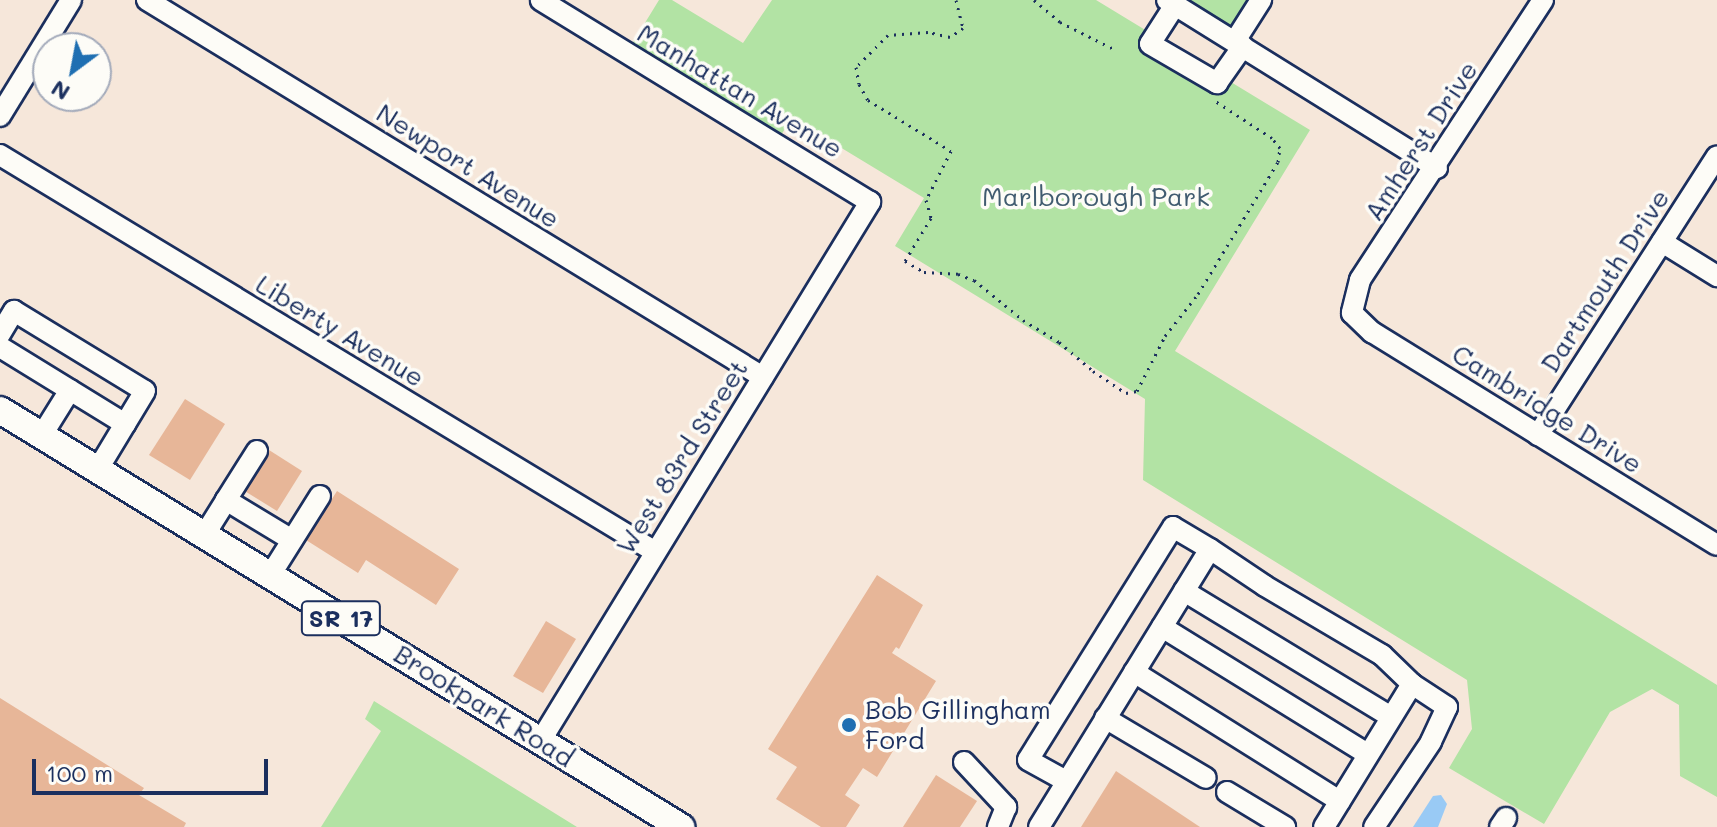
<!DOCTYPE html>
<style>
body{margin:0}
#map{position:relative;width:1717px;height:827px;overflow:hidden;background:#f6e7da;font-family:Mali,sans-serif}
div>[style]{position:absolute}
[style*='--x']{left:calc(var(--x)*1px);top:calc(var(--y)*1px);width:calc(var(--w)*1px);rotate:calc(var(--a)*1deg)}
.green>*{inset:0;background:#b2e3a4}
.water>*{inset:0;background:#99caf5}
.building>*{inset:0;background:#e7b698}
.path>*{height:3px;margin-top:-1.5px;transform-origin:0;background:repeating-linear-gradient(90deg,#1b2f5e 0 2px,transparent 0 8px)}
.roads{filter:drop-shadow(2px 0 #1b2f5e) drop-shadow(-2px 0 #1b2f5e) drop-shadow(0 2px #1b2f5e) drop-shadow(0 -2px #1b2f5e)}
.minor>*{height:20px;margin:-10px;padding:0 10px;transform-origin:10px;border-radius:10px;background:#fdfcf7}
.major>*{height:26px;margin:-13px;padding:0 13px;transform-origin:13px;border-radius:13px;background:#fdfcf7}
.dots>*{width:22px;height:22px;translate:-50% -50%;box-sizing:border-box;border:4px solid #fdfcf7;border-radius:50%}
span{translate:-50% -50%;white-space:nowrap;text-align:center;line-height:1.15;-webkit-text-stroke:7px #fdfcf7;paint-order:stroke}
.shield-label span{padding:2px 6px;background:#fdfcf7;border:2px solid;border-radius:6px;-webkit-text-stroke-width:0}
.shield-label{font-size:24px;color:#1b2f5e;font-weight:700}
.street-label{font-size:26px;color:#1b2f5e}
.park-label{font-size:26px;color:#415c70}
.poi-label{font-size:26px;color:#1b2f5e}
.left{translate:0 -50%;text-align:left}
.north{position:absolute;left:32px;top:32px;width:80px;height:80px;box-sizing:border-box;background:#fdfcf7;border:2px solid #a3aaba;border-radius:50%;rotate:212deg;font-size:22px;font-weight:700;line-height:32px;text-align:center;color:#1b2f5e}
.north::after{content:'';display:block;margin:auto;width:28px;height:36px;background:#1f6fb2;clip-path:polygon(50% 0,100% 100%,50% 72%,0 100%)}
.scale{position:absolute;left:32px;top:759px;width:236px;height:36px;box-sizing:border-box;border:4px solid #1b2f5e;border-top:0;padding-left:10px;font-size:24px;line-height:28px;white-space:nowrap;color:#1b2f5e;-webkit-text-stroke:6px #fdfcf7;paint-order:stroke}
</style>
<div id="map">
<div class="green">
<div style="clip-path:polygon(659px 0,672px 0,743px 43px,772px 0,1096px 0,1310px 130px,1175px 351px,1717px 685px,1717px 797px,1680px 776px,1679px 705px,1652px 689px,1610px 712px,1544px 824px,1449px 768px,1472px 729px,1467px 680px,1143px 480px,1145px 399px,895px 246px,924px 198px,792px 118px,781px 135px,632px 44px)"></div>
<div style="clip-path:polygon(1179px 0,1250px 0,1230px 32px)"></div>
<div style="clip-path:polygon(374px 701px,577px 827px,321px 827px,381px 731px,365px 719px)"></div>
</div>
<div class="water">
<div style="clip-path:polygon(1441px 795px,1447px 804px,1438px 827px,1413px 827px,1433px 796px)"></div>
</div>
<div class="building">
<div style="clip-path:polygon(185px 399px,225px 424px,190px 480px,149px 455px)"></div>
<div style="clip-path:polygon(269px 450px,302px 471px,277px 511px,243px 490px)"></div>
<div style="clip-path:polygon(337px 491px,459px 569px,436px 605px,366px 560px,358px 573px,306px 540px)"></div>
<div style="clip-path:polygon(877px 575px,923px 605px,899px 649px,896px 647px,892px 653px,936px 681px,877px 777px,863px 768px,845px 795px,860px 805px,846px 827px,821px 827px,776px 799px,797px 767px,768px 749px)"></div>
<div style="clip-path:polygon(546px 621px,576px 639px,543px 693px,513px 676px)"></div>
<div style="clip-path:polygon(0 698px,144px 788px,139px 795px,186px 823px,184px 827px,0 827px)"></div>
<div style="clip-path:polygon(1116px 771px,1200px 827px,1081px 827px)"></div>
<div style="clip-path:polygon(936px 775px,977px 801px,960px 827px,903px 827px)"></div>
</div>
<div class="path">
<div style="--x:956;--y:0;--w:29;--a:76"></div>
<div style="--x:963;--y:28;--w:16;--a:145"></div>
<div style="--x:950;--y:37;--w:23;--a:-167"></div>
<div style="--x:928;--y:32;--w:40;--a:175.7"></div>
<div style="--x:888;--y:35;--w:45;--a:135"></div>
<div style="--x:856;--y:67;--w:17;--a:80"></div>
<div style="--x:859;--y:84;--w:18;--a:61"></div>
<div style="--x:868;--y:100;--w:97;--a:31.6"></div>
<div style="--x:951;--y:151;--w:55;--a:117"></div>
<div style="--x:926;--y:200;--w:19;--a:74"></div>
<div style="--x:931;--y:218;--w:50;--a:121.2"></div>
<div style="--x:905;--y:261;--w:22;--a:30"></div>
<div style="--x:924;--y:272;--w:34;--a:3"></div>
<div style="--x:958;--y:274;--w:17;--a:21"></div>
<div style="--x:974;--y:280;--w:63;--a:39.2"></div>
<div style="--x:1023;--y:320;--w:42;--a:31.4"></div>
<div style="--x:1059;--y:342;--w:45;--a:40.5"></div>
<div style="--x:1093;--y:371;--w:40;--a:34"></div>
<div style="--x:1126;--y:393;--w:11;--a:-10"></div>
<div style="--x:1137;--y:391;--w:62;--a:-63"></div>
<div style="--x:1165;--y:336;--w:53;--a:-51.8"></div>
<div style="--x:1198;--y:294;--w:154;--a:-58.8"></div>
<div style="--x:1278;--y:162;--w:14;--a:-82"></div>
<div style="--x:1280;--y:148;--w:13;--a:-129"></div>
<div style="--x:1272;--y:138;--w:69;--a:-146.8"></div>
<div style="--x:1034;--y:0;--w:34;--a:40"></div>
<div style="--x:1060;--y:22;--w:60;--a:26.6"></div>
</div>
<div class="roads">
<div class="minor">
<div style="--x:147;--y:0;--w:722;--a:31.47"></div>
<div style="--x:1167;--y:0;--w:318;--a:31.9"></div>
<div style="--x:1543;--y:0;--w:334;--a:123.2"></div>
<div style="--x:1360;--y:280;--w:34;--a:104"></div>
<div style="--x:1352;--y:313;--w:28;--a:44"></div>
<div style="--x:1372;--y:332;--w:405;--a:31.7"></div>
<div style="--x:1175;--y:5;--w:46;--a:122.7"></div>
<div style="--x:1150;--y:44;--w:78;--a:30.2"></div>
<div style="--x:1217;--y:83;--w:45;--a:-54.9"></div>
<div style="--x:1235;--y:41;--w:49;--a:-57.6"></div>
<div style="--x:0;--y:116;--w:136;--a:-58.5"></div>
<div style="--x:0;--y:155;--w:765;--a:31.2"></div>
<div style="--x:1662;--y:242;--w:65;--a:31.7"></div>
<div style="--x:0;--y:334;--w:27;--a:-59"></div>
<div style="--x:14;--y:311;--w:153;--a:31.4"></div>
<div style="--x:145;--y:391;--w:91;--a:121.1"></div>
<div style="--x:0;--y:347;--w:147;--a:31.6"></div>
<div style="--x:42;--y:435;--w:53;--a:-58.1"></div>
<div style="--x:1538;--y:435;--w:331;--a:-57.3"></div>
<div style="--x:226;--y:500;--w:58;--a:-57.7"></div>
<div style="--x:205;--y:534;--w:40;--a:-58"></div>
<div style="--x:226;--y:500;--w:77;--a:31.2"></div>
<div style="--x:1210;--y:549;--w:66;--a:33.9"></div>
<div style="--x:1265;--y:586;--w:136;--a:30.5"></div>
<div style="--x:1382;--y:655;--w:42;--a:44"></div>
<div style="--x:271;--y:574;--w:92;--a:-57.9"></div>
<div style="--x:1184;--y:591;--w:242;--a:31.3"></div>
<div style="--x:1162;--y:627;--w:242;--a:31.7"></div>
<div style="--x:1134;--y:672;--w:243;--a:32.1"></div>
<div style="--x:1105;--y:718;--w:117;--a:30.7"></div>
<div style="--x:541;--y:740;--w:631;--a:-58.55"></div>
<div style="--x:870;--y:202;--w:386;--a:-148.5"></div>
<div style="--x:964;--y:762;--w:62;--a:47"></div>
<div style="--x:1006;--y:807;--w:22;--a:112"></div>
<div style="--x:1227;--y:792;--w:68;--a:31.1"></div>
<div style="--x:1039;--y:827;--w:326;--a:-58.4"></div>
<div style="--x:1210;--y:549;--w:43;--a:-149.3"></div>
<div style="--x:1173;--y:527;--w:274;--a:121.9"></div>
<div style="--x:1028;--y:760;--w:43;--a:28.9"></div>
<div style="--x:1324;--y:827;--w:168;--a:-58.4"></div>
<div style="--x:1412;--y:684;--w:42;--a:33.3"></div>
<div style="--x:1447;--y:707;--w:38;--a:115"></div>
<div style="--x:1431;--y:742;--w:102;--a:123.8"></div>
<div style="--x:1500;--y:827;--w:11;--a:-56"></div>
</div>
<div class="major">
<div style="--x:0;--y:410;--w:799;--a:31.48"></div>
</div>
</div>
<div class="dots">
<div style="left:849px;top:725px;background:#1f6fb2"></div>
</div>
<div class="shield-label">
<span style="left:341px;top:618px">SR 17</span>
</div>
<div class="street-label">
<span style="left:740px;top:91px;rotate:31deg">Manhattan Avenue</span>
<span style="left:1421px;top:141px;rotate:-57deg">Amherst Drive</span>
<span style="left:468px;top:166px;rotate:32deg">Newport Avenue</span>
<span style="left:1605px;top:281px;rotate:-57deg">Dartmouth Drive</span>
<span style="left:340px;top:331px;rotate:31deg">Liberty Avenue</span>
<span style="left:1547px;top:409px;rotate:32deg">Cambridge Drive</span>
<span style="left:682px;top:457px;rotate:-58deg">West 83rd Street</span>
<span style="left:484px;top:706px;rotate:32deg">Brookpark Road</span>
</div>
<div class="park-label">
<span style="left:1096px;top:197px">Marlborough Park</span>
</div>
<div class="poi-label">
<span class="left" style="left:865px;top:725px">Bob Gillingham<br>Ford</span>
</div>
<div class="north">N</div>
<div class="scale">100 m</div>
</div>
